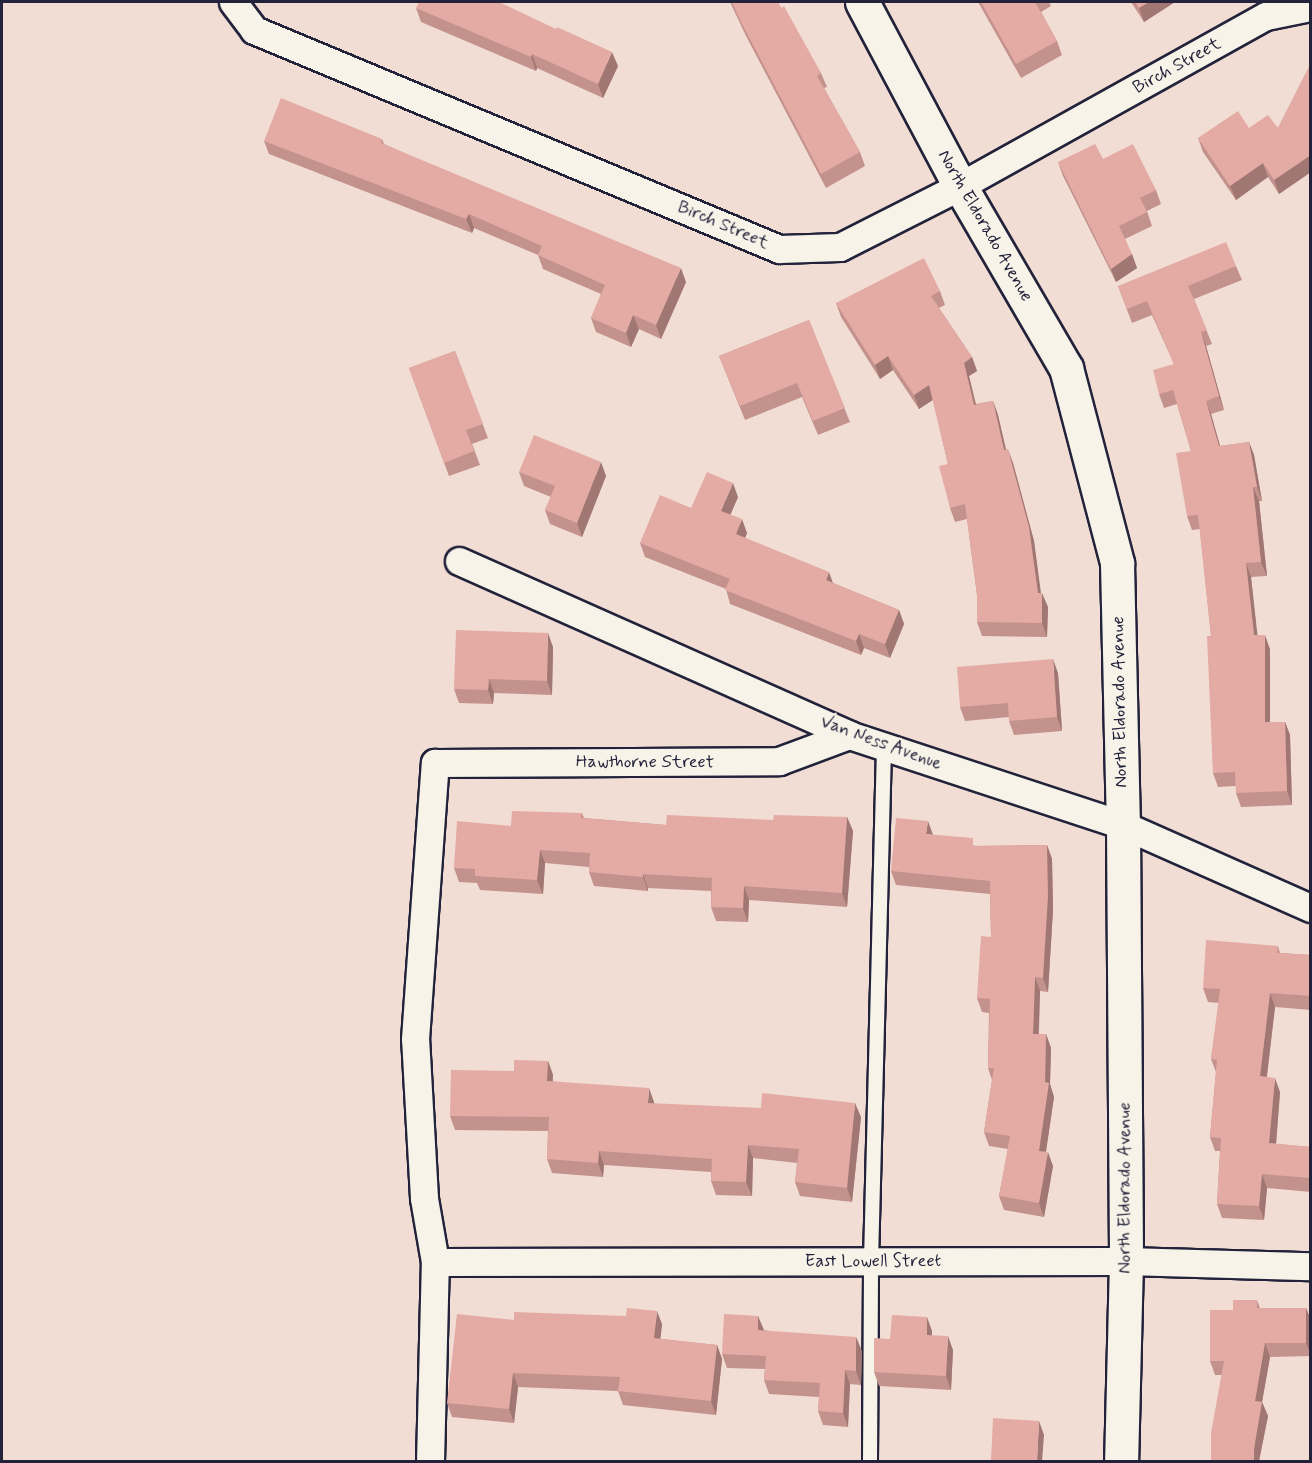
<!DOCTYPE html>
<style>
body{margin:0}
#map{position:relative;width:1312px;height:1463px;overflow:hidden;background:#f1ddd4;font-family:Mynerve,sans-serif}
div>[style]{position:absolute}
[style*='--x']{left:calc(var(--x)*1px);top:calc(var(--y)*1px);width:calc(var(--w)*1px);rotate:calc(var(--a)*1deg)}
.roads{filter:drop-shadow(2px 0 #22223b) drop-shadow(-2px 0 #22223b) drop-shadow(0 2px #22223b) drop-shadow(0 -2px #22223b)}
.service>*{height:14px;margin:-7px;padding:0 7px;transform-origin:7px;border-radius:7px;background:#f7f3e8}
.minor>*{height:27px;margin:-13.5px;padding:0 13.5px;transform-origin:13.5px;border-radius:13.5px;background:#f7f3e8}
.tertiary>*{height:33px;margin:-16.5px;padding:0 16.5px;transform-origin:16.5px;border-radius:16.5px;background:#f7f3e8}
.wall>*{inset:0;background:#c4928d}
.shaded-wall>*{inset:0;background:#a07773}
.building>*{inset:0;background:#e4aaa4}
span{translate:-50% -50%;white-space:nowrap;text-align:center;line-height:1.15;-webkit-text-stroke:4.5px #f7f3e8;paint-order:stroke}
.street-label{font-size:18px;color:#22223b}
.frame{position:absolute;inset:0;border:3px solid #22223b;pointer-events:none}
</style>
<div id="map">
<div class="roads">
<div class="service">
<div style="--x:870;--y:1462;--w:201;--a:-89.7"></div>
<div style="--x:871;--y:1261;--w:514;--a:-88.55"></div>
</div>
<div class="minor">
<div style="--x:233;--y:2;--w:35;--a:53"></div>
<div style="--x:254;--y:30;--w:569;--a:22.64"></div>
<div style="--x:779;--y:249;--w:61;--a:-1.9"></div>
<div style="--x:840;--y:247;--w:135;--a:-26.9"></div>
<div style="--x:960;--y:186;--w:350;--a:-29.1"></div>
<div style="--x:1266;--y:16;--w:45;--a:-11.6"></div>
<div style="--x:459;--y:561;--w:427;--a:24"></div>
<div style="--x:849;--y:735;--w:288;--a:18.2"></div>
<div style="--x:1123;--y:825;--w:205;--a:23.9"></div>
<div style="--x:435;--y:1262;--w:691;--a:-0.08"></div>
<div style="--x:1126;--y:1261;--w:184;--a:1.6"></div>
<div style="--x:430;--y:1462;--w:200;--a:-88.6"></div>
<div style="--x:435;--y:1262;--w:65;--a:-99.8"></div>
<div style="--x:424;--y:1198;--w:159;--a:-93.2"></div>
<div style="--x:415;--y:1039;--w:277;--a:-85.9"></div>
<div style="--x:435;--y:763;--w:344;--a:-0.3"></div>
<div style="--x:779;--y:761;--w:75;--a:-20.4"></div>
</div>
<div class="tertiary">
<div style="--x:862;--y:2;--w:208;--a:62"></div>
<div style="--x:960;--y:186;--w:211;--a:59.8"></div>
<div style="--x:1066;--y:368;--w:202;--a:75.3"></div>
<div style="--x:1117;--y:563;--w:262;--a:88.7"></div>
<div style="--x:1123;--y:825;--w:436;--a:89.6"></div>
<div style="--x:1126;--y:1261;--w:201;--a:91.4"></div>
</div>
</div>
<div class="wall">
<div style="clip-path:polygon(730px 2px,778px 2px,781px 8px,821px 73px,827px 87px,824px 88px,860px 152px,865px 166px,826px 188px,746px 36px)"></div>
<div style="clip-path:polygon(978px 2px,1049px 2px,1051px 6px,1041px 12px,1057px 41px,1062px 55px,1021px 78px)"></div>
<div style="clip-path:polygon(1131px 2px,1175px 2px,1144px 22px)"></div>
<div style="clip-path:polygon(416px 8px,618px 66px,603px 98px,537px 68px,536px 71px,421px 22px)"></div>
<div style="clip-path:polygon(1311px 63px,1311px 172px,1279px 194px,1268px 177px,1236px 200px,1203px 152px,1198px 138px,1249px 128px,1278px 128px)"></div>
<div style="clip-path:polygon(382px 139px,384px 144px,686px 282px,661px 339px,639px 329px,631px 347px,596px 332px,591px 318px,601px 294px,543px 269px,538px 255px,474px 228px,472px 233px,269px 154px,264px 141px)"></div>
<div style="clip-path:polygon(1103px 159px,1156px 190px,1161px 204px,1147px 211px,1152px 226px,1125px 239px,1137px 268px,1116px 282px,1063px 176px,1058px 162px)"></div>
<div style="clip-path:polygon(1236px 266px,1242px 280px,1194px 299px,1212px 344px,1206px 346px,1224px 410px,1211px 414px,1220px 446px,1249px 442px,1254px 455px,1262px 501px,1259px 501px,1267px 576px,1251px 577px,1257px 635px,1270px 649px,1270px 722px,1285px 722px,1290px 735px,1292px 805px,1241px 807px,1236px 793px,1236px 786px,1218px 787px,1213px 773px,1211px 636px,1200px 529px,1192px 530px,1187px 516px,1191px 451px,1177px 404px,1164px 408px,1159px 394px,1174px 364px,1152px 315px,1132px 323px,1118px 286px)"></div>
<div style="clip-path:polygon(940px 291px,945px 305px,939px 308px,972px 357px,977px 371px,969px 376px,976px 404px,993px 401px,998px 415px,1006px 449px,1013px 463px,1034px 541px,1041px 593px,1048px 607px,1047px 637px,982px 636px,977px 622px,977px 595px,967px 519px,955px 522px,950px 508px,948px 464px,933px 400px,919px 409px,893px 370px,880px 379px,841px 317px,836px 303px)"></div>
<div style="clip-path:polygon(809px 320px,850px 422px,818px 435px,802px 397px,745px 420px,719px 356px)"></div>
<div style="clip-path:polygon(455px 351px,488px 438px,472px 444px,480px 465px,449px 476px,409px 368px)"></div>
<div style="clip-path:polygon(519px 472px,606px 476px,582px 537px,550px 524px,545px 510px,551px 497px,524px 486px)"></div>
<div style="clip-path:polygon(738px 497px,730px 515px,747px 533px,745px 538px,833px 583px,899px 610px,904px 624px,890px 658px,864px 648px,861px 655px,730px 604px,726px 589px,645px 557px,640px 543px,691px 508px)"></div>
<div style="clip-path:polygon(553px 647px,552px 695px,494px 693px,493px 704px,459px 703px,454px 689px)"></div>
<div style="clip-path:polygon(1058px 673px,1062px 731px,1014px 735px,1009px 721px,1009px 717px,965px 721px,960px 707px)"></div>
<div style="clip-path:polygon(582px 813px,584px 818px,666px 825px,847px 817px,853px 831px,847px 907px,749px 900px,748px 922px,716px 921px,711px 907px,711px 891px,648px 888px,648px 891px,594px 886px,589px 872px,589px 867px,545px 863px,543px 894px,480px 890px,477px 883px,459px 882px,454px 868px,511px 826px)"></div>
<div style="clip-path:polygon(933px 835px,976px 846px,1047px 845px,1052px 859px,1053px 910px,1048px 992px,1040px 991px,1039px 1034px,1046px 1034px,1051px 1048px,1050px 1084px,1054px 1097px,1046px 1152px,1053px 1166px,1044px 1217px,1004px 1210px,999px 1196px,1008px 1149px,989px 1146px,984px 1132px,992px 1080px,988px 1068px,989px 1013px,982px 1012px,977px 998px,991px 937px,990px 894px,896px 885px,891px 871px)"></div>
<div style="clip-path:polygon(1278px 946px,1280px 953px,1311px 955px,1311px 1010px,1275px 1007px,1267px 1077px,1280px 1092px,1276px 1144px,1311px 1147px,1311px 1192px,1267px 1188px,1264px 1220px,1222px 1218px,1217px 1204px,1220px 1151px,1215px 1151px,1210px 1137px,1216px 1072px,1211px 1059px,1219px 1003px,1208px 1002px,1203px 988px)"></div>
<div style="clip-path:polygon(548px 1061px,553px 1075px,552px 1081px,654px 1102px,654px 1104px,861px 1117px,852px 1202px,800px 1196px,795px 1182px,797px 1163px,753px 1158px,752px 1196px,716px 1195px,711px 1181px,711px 1172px,604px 1165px,603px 1177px,552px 1173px,547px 1159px,548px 1131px,455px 1130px,450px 1116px,514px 1071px)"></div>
<div style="clip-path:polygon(1257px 1300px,1260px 1308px,1306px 1308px,1311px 1320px,1311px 1356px,1270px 1357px,1262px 1402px,1268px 1416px,1259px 1461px,1211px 1461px,1222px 1375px,1215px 1375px,1210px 1361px,1233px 1310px)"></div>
<div style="clip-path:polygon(514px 1320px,662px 1324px,660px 1339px,717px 1345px,722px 1359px,716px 1415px,623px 1405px,618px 1391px,518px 1387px,514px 1423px,452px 1417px,447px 1403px)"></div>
<div style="clip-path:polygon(764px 1330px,862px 1351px,861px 1385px,850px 1384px,848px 1427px,823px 1425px,818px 1411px,819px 1397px,769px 1394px,764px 1380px,765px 1369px,727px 1368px,722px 1354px)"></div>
<div style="clip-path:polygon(932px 1331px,932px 1336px,953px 1350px,951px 1390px,879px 1386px,874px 1372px,890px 1339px)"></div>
</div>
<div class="shaded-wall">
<div style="clip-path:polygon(1149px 2px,1175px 2px,1144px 22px,1139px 8px)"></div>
<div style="clip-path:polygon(612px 52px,618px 66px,603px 98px,598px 84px)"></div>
<div style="clip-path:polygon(532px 54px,537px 68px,536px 71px,531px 57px)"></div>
<div style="clip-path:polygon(1311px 155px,1311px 172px,1279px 194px,1274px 180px)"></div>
<div style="clip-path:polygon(1263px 163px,1268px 177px,1236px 200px,1230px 186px)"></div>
<div style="clip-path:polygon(469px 214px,474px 228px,472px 233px,466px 219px)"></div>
<div style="clip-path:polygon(1132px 254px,1137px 268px,1116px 282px,1111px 269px)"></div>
<div style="clip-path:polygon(681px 268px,686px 282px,661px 339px,656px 325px)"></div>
<div style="clip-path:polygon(633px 315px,639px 329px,631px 347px,626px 333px)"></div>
<div style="clip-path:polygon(1201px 332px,1206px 346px,1224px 410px,1219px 396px)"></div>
<div style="clip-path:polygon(888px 356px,893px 370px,880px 379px,875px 365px)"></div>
<div style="clip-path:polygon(972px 357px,977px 371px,969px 376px,979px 419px,974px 405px,964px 363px)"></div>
<div style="clip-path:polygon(929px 385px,934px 399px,919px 409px,914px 395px)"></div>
<div style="clip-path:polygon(993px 401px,998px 415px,1009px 464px,1004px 450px)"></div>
<div style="clip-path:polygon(1206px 401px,1211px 414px,1224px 460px,1219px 446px)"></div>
<div style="clip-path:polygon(1249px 442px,1254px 455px,1262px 501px,1257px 487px)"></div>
<div style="clip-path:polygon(1008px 449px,1013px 463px,1034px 541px,1042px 603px,1042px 593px,1048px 607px,1047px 637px,1042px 623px,1038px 593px)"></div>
<div style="clip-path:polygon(601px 462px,606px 476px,582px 537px,577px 523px)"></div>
<div style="clip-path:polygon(733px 483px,738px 497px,726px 525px,721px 511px)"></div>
<div style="clip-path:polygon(1253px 487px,1259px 501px,1267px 576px,1261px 562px)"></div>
<div style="clip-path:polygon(742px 519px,747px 533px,741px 548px,736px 534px)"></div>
<div style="clip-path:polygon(1246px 563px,1251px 577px,1259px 649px,1254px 635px)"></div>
<div style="clip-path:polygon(829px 572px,834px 586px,826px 580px)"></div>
<div style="clip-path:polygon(899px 610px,904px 624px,890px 658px,885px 644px)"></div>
<div style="clip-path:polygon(548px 633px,553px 647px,552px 695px,547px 681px)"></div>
<div style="clip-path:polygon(859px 634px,864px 648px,861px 655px,856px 641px)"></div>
<div style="clip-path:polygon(1265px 635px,1270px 649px,1270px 736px,1265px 722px)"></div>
<div style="clip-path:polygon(1053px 659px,1058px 673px,1062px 731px,1057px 717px)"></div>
<div style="clip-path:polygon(489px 679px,494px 693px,493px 704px,488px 690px)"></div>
<div style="clip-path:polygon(1285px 722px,1290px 735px,1292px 805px,1287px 791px)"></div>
<div style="clip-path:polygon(847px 817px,853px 831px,847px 907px,842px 893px)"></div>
<div style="clip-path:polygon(928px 821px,933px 835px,926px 834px)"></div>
<div style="clip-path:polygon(1047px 845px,1052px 859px,1053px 910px,1048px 992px,1043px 978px)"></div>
<div style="clip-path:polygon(540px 850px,545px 863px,543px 894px,537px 880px)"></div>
<div style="clip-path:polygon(643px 874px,648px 888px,648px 891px,643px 877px)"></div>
<div style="clip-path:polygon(744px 886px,749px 900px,748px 922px,743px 908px)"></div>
<div style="clip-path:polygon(1035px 977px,1040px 991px,1038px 1048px,1033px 1034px)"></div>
<div style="clip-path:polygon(1270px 993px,1275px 1007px,1265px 1090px,1260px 1076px)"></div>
<div style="clip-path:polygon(1046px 1034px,1051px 1048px,1050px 1084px,1054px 1097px,1044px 1164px,1039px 1151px,1045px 1082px)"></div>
<div style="clip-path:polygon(548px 1061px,553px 1075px,552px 1095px,547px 1081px)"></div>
<div style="clip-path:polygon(1275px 1078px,1280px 1092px,1275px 1157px,1269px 1143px)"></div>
<div style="clip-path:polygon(649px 1088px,654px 1102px,653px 1117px,648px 1103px)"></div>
<div style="clip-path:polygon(855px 1103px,861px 1117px,852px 1202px,847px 1188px)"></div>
<div style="clip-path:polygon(748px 1145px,753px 1158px,752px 1196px,746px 1182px)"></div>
<div style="clip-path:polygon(599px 1151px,604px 1165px,603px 1177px,598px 1163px)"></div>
<div style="clip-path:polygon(1048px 1152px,1053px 1166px,1044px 1217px,1039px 1203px)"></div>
<div style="clip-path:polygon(1262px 1174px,1267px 1188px,1264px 1220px,1259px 1206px)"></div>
<div style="clip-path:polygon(1306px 1308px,1311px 1320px,1311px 1355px,1306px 1343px)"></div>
<div style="clip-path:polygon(657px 1311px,662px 1324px,659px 1352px,654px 1338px)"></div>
<div style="clip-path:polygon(758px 1316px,764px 1330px,763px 1344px,758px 1330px)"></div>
<div style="clip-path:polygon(927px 1317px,932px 1331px,932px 1349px,927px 1335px)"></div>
<div style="clip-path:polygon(948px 1336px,953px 1350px,951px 1390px,946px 1376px)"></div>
<div style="clip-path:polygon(856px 1337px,862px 1351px,861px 1385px,856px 1371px)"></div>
<div style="clip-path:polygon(1265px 1343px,1270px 1357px,1261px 1408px,1262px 1402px,1268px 1416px,1259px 1461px,1254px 1461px,1255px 1401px)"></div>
<div style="clip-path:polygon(717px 1345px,722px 1359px,716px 1415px,711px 1401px)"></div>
<div style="clip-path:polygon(845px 1370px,850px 1384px,848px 1427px,843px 1413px)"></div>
<div style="clip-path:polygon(513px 1373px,518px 1387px,514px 1423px,509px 1409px)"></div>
<div style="clip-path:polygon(1039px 1421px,1044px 1435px,1042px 1461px,1037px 1461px)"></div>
</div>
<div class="building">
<div style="clip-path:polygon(419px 2px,499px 2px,556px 29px,557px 27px,612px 52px,598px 84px,532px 54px,531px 57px,416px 8px)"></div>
<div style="clip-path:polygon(732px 2px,778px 2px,781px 8px,784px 6px,821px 73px,817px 76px,860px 152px,821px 174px,741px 22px)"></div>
<div style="clip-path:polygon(981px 2px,1035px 2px,1057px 41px,1016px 64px)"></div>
<div style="clip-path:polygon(1135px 2px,1149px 2px,1139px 8px)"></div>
<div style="clip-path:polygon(1311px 63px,1311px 155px,1274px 180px,1263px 163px,1230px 186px,1198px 138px,1238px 111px,1249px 128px,1268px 115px,1278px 128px)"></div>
<div style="clip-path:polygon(281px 98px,382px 139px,381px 143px,681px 268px,656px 325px,633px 315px,626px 333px,591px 318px,605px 285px,538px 255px,542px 246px,469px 214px,466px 219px,264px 141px)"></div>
<div style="clip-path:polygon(1095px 144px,1103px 159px,1133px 144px,1156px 190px,1140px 198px,1147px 212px,1119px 226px,1132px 254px,1111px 269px,1058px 162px)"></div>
<div style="clip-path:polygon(1226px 242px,1236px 266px,1188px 286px,1207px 330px,1201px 332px,1219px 396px,1206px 401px,1219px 446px,1249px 442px,1257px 487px,1253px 487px,1261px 562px,1246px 563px,1254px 635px,1265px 635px,1265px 722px,1285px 722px,1287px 791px,1236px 793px,1235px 772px,1213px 773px,1207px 636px,1211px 636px,1198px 515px,1187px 516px,1176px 453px,1191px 451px,1173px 390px,1159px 394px,1153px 370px,1174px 364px,1147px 301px,1127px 309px,1118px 286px)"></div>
<div style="clip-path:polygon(924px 258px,940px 291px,931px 296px,972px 357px,964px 363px,974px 405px,993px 401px,1004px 450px,1008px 449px,1029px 527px,1038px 593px,1042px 593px,1042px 623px,977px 622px,977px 595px,965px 504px,950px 508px,939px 466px,948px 464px,929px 385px,914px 395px,888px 356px,875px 365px,836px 303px)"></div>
<div style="clip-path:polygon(809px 320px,845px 408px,813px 421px,797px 383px,740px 406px,719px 356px)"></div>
<div style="clip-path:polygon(455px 351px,483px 424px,466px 430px,474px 451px,444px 463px,409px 368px)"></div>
<div style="clip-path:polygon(534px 435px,601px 462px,577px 523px,545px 510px,555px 486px,519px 472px)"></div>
<div style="clip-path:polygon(707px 472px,733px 483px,721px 511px,742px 519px,736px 534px,829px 572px,826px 580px,899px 610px,885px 644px,859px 634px,856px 641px,725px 590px,730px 579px,640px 543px,660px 495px,691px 508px)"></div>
<div style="clip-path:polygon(456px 630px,548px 633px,547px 681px,489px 679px,488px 690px,454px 689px)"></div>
<div style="clip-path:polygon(1053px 659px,1057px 717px,1009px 721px,1008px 703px,960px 707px,957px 667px)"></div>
<div style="clip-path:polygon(512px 811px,582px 813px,581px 818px,666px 825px,667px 815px,773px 820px,774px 815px,847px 817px,842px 893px,744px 886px,743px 908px,711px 907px,712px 878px,643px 874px,643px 877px,589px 872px,590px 853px,540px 850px,537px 880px,475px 876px,475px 869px,454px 868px,457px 821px,511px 826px)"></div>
<div style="clip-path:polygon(896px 818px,928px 821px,926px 834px,973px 838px,973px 846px,1047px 845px,1048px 896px,1043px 978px,1035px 977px,1033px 1034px,1046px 1034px,1045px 1082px,1049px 1083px,1039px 1151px,1048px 1152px,1039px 1203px,999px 1196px,1010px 1136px,984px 1132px,994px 1068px,988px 1068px,990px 999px,977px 998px,981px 936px,991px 937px,990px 881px,891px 871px)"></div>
<div style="clip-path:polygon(1206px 940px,1278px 946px,1277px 953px,1311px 955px,1311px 996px,1270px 993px,1260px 1076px,1275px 1078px,1269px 1143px,1311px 1147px,1311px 1178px,1262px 1174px,1259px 1206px,1217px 1204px,1221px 1138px,1210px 1137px,1217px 1060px,1211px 1059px,1220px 989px,1203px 988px)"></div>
<div style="clip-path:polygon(514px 1060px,548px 1061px,547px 1081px,649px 1088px,648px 1103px,761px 1108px,762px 1093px,855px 1103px,847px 1188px,795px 1182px,799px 1149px,748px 1145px,746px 1182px,711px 1181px,712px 1159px,599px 1151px,598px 1163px,547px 1159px,549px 1117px,450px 1116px,451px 1070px,514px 1071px)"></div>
<div style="clip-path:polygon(1233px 1300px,1257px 1300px,1257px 1308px,1306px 1308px,1306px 1343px,1265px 1343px,1255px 1401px,1262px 1402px,1254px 1449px,1254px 1461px,1211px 1461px,1211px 1433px,1224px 1361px,1210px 1361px,1210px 1310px,1233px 1310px)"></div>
<div style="clip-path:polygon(627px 1308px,657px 1311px,654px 1338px,717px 1345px,711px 1401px,618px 1391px,620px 1377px,513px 1373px,509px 1409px,447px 1403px,457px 1314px,514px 1320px,514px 1312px,626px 1316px)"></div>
<div style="clip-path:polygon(724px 1314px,758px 1316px,758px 1330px,856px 1337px,856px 1371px,845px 1370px,843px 1413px,818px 1411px,820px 1383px,764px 1380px,766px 1356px,722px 1354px)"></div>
<div style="clip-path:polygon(892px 1315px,927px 1317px,927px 1335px,948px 1336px,946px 1376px,874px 1372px,874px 1338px,890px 1339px)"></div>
<div style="clip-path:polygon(993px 1418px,1039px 1421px,1037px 1461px,991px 1461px)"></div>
</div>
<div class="street-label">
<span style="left:1177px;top:66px;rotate:-29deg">Birch Street</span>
<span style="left:723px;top:225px;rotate:23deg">Birch Street</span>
<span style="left:985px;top:226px;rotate:60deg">North Eldorado Avenue</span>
<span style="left:1120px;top:702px;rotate:-91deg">North Eldorado Avenue</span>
<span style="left:881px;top:743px;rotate:20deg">Van Ness Avenue</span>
<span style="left:645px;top:762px">Hawthorne Street</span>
<span style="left:1125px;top:1188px;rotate:-90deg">North Eldorado Avenue</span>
<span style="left:873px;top:1261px">East Lowell Street</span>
</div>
<div class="frame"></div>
</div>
